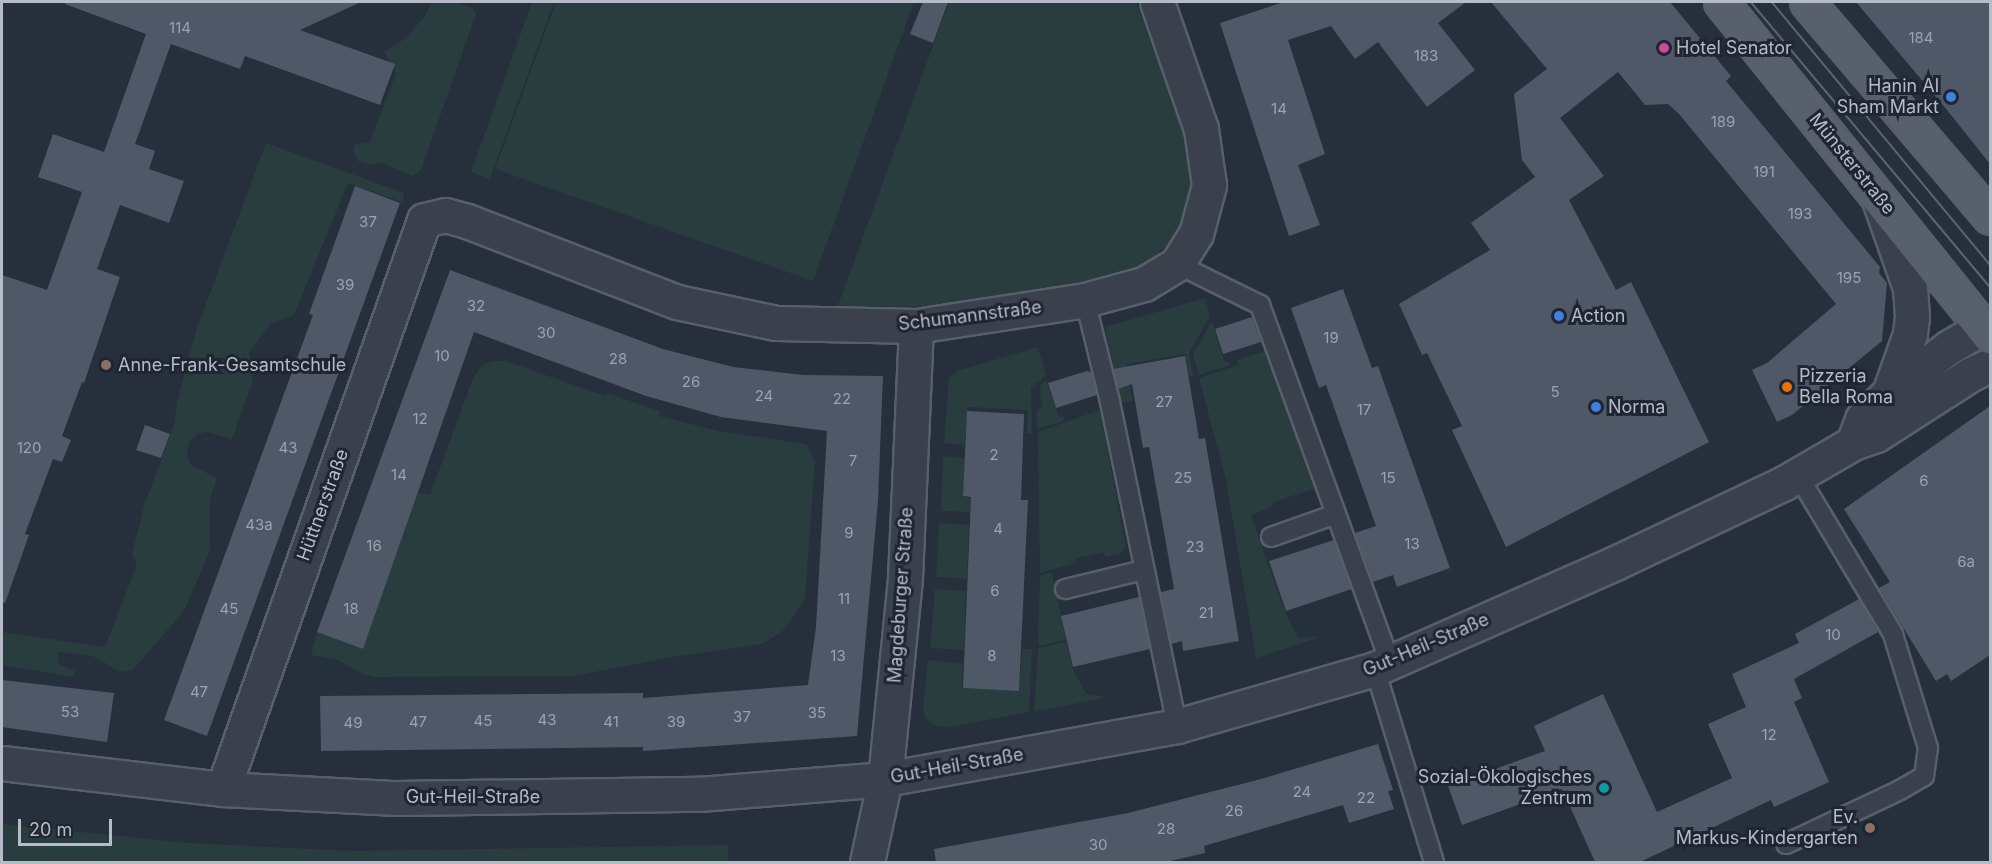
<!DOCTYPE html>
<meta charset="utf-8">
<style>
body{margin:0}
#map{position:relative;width:1992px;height:864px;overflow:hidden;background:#262f3c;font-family:Inter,sans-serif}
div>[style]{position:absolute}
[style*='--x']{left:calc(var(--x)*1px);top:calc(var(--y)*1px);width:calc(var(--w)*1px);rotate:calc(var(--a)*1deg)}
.green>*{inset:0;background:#293c3e}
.building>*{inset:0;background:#4f5867}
.roads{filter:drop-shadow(2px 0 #585f6a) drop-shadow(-2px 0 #585f6a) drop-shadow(0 2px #585f6a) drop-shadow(0 -2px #585f6a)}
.lane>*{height:18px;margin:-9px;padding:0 9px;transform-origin:9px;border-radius:9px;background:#3a414c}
.street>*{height:33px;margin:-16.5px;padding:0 16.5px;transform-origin:16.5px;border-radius:16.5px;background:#3a414c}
.primary>*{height:33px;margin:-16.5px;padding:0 16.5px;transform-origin:16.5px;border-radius:16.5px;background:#58606c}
.tram>*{height:1.5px;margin:-0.75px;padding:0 0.75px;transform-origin:0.75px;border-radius:0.75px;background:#5c6573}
.dots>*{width:16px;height:16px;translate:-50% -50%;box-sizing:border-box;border:3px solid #1f2631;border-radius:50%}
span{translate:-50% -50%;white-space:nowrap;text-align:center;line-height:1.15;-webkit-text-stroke:6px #1f2631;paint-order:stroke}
.number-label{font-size:15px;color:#9ca3af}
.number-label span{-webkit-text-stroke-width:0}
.poi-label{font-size:18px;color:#b6bcc7}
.left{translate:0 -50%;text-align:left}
.right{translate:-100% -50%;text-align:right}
.street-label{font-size:18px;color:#b6bcc7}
.frame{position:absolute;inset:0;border:3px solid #b6bcc7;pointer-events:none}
.scale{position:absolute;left:18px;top:819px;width:94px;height:27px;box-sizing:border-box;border:3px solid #b6bcc7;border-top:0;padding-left:8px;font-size:18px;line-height:21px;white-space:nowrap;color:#b6bcc7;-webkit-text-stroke:4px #1f2631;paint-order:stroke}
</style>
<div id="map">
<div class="green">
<div style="clip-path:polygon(432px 2px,454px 2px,473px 8px,476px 14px,421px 170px,412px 176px,381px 162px,371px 165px,358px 161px,353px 150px,355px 144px,370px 142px,396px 73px,384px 52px,406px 38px,424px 17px)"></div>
<div style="clip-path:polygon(532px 2px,554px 2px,490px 179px,471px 172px)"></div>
<div style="clip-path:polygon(556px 2px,914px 2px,813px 281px,495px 169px)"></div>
<div style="clip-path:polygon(949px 2px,1136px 2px,1180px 122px,1192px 171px,1189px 204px,1175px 236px,1154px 258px,1123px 276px,955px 305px,837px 308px)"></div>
<div style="clip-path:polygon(266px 143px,404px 193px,404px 196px,402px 202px,348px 183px,294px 315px,271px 324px,249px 352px,253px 380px,232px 439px,207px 432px,197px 434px,189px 442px,187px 454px,191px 465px,217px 478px,210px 500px,210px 551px,184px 611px,133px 670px,120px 672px,93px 656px,59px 652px,58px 664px,75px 671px,74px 677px,2px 665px,2px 632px,105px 647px,137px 564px,132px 554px,144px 506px,174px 425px,177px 401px,197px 328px)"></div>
<div style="clip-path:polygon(1205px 298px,1210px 316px,1189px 353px,1194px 376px,1189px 377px,1185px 354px,1126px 364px,1133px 401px,1121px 403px,1105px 327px)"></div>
<div style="clip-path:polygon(1212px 321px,1224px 362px,1229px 362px,1230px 365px,1199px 375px,1193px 354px)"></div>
<div style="clip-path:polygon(1038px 347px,1046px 375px,1031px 388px,1032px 433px,1027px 433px,1028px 410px,968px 407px,965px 445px,944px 443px,949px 378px,957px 371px)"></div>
<div style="clip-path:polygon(1272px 349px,1318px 491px,1315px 493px,1313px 489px,1271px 503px,1272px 507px,1251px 515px,1285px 612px,1298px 638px,1320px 637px,1256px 658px,1226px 480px,1199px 378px,1238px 365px,1237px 360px)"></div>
<div style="clip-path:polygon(494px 361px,506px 361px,605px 396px,607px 393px,660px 411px,659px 416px,718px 431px,806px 444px,815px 460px,805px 599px,784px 630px,762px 644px,672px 657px,574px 676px,376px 677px,362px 674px,338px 660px,311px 655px,317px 632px,363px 649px,418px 492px,430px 495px,473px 378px,482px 365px)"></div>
<div style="clip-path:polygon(1046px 380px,1059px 417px,1064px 416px,1064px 421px,1037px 429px,1037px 409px,1042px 409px,1040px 386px)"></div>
<div style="clip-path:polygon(1100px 410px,1126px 547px,1120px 554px,1105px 557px,1104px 552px,1076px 558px,1076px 563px,1040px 573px,1038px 432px)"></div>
<div style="clip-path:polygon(943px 456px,965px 458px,963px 496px,971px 498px,970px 512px,941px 511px)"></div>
<div style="clip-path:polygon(939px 523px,969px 525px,967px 579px,936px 577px)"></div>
<div style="clip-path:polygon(1052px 572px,1066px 640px,1038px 646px,1040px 575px)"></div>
<div style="clip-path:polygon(935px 589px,966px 591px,964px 650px,930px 648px)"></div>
<div style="clip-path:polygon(1066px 642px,1072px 667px,1086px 694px,1108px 697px,1034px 712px,1038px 648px)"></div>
<div style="clip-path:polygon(1022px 649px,1032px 649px,1029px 712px,949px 727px,936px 726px,926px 719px,923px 709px,928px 660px,963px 664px,962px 688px,1019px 691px)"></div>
<div style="clip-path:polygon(2px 824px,189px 843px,354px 851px,728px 845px,728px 862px,2px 862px)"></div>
</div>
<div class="building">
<div style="clip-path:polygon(65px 2px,361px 2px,300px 30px,395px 64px,380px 105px,245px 56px,240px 69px,171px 44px,135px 144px,155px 151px,149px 169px,184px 181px,169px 223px,120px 205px,97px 269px,120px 277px,84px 383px,82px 382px,62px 436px,71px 440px,62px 462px,53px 459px,25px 534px,29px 535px,5px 603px,2px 602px,2px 275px,47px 290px,82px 192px,38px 177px,53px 134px,104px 152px,146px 34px,65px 4px)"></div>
<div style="clip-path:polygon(923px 2px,948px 2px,933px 43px,910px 34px)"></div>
<div style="clip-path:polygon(1284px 2px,1466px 2px,1438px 23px,1475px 70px,1427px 107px,1378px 42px,1355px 59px,1331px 26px,1288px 40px,1325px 154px,1298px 165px,1320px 225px,1289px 236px,1220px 23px)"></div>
<div style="clip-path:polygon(1491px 2px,1670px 2px,1731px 76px,1726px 81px,1880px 267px,1879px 273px,1887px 283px,1882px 341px,1792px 415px,1777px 422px,1752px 370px,1767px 363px,1836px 304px,1679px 114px,1668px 104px,1645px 105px,1618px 72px,1560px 118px,1604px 176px,1569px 200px,1616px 290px,1631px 282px,1709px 442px,1506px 547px,1452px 430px,1462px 426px,1427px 353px,1422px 355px,1399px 304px,1490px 250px,1471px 223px,1535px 177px,1522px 160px,1514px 94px,1547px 69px)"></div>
<div style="clip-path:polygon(1856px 2px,1990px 2px,1990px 164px,1947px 110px)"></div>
<div style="clip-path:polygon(355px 186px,400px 203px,207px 736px,164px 720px,313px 315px,309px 314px)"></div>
<div style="clip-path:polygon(450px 270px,663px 349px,733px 367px,803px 375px,883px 376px,878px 500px,857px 736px,643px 751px,643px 747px,321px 751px,320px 696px,643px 693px,643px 698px,808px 685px,816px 627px,827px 431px,721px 417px,646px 396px,474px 332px,363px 649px,317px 632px)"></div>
<div style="clip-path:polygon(1343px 289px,1372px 368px,1378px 366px,1450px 568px,1397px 587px,1393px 575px,1373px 582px,1355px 533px,1376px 526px,1326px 385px,1319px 388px,1291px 308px)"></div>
<div style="clip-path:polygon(1252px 317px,1261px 342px,1223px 354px,1215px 329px)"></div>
<div style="clip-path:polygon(1185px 356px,1199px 439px,1205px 438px,1239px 641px,1183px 651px,1182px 641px,1171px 644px,1161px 592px,1174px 589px,1149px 447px,1143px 448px,1132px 384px,1118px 389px,1113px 369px)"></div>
<div style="clip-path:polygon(1087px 371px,1091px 372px,1097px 395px,1056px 408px,1048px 383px)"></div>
<div style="clip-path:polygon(1990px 406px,1990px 655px,1951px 681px,1947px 674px,1936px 681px,1879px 588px,1890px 582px,1844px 509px)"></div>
<div style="clip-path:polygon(967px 411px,1024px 414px,1021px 500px,1028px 500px,1019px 691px,963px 688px,971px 497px,963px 496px)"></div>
<div style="clip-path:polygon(145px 425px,170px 434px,161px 458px,136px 450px)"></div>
<div style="clip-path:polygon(1334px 540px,1352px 589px,1286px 611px,1269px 561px)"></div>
<div style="clip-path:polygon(1139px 597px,1150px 649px,1073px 667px,1061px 616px)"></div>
<div style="clip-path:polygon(1859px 599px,1878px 632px,1794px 679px,1802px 698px,1794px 702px,1829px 782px,1774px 807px,1771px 800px,1640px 862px,1595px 862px,1562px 789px,1462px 825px,1448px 786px,1545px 751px,1534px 726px,1603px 694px,1657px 812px,1732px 778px,1708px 724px,1746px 707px,1732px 674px,1799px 643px,1795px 634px)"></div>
<div style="clip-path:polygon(2px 680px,114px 693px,107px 742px,2px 727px)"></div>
<div style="clip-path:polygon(1378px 744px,1393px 790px,1388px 791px,1394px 809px,1349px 823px,1343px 805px,1204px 846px,1205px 853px,1166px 862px,936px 862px,934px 849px,1128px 813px,1261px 779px)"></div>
</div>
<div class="roads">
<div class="lane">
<div style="--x:1177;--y:264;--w:93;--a:26.3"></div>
<div style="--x:1260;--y:305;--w:380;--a:70"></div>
<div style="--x:1085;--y:300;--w:105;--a:76.2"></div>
<div style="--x:1110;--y:402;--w:331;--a:78.3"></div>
<div style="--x:1271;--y:537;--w:69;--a:-19.5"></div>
<div style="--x:1065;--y:589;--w:80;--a:-13.7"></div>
<div style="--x:1375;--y:669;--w:202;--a:73"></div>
<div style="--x:1786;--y:844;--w:126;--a:-25.3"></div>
<div style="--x:1900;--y:790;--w:28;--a:-30"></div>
<div style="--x:1924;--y:776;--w:28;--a:-82"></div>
<div style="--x:1928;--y:748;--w:119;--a:-107.1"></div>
<div style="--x:1893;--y:634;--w:185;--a:-120.9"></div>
</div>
<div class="street">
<div style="--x:1879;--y:200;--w:93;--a:70.6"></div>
<div style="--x:1910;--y:288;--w:29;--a:86"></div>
<div style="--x:1912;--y:317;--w:17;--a:97"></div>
<div style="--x:1910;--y:334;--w:63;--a:109.6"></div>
<div style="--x:1853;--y:443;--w:26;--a:-69"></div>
<div style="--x:1862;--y:419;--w:37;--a:-44"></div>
<div style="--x:1889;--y:393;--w:76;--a:-37.5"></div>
<div style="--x:1949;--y:347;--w:48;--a:-30.3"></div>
<div style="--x:2;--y:763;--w:223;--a:6.7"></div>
<div style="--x:223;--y:789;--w:174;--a:3"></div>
<div style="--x:397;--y:798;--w:302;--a:-0.8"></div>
<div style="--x:699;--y:794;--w:187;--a:-4.6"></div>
<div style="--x:885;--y:779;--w:297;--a:-10.3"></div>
<div style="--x:1177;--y:726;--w:206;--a:-16.1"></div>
<div style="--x:1375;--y:669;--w:262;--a:-23.8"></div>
<div style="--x:1615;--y:563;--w:187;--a:-25.3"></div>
<div style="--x:1784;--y:483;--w:80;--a:-30.1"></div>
<div style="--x:1853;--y:443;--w:24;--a:-19"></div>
<div style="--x:1876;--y:435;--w:113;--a:-32.7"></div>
<div style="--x:1971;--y:374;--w:21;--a:-25"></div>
<div style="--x:223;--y:789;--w:603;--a:-70.54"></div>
<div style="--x:424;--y:220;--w:22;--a:-13"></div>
<div style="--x:445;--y:215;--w:23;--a:15"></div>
<div style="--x:467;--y:221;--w:225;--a:21.1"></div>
<div style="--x:677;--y:302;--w:101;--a:12"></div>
<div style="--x:776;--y:323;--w:140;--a:1.2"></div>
<div style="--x:916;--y:326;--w:171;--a:-8.7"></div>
<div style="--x:1085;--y:300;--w:61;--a:-15.2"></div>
<div style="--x:1144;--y:284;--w:39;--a:-31"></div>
<div style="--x:1177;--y:264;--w:36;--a:-58"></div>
<div style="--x:1196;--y:234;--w:51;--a:-75.1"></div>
<div style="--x:1209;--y:185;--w:57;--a:-98.1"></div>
<div style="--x:1201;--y:129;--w:134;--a:-109.1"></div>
<div style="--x:867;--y:862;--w:85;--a:-77.8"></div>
<div style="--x:885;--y:779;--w:202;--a:-84.3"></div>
<div style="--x:905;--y:578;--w:252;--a:-87.5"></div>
</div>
<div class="primary">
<div style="--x:1721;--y:2;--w:429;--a:51.2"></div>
<div style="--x:1807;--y:2;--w:282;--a:49.6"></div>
</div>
</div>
<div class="tram">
<div style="--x:1751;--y:2;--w:372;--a:50"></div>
<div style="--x:1772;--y:2;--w:342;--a:50.3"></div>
</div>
<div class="dots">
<div style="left:1664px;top:48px;background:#d1479c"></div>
<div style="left:1951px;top:97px;background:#3f7fe0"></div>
<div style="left:1559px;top:316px;background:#3f7fe0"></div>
<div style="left:106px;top:365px;background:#8d6e63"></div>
<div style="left:1787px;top:387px;background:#e8710a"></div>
<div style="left:1596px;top:407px;background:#3f7fe0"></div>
<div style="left:1604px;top:788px;background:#0f9aa8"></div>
<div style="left:1870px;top:828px;background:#8d6e63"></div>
</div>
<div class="number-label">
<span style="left:180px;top:28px">114</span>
<span style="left:1921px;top:38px">184</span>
<span style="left:1426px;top:56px">183</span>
<span style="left:1279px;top:109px">14</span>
<span style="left:1723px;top:122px">189</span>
<span style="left:1764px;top:172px">191</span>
<span style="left:1800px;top:214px">193</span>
<span style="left:368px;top:222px">37</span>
<span style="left:1849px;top:278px">195</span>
<span style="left:345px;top:285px">39</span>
<span style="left:476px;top:306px">32</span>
<span style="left:546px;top:333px">30</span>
<span style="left:1331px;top:338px">19</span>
<span style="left:442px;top:356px">10</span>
<span style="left:618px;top:359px">28</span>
<span style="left:691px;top:382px">26</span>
<span style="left:1555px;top:392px">5</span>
<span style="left:764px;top:396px">24</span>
<span style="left:842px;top:399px">22</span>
<span style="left:1164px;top:402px">27</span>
<span style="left:1364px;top:410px">17</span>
<span style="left:420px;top:419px">12</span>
<span style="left:29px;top:448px">120</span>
<span style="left:288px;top:448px">43</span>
<span style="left:994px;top:455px">2</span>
<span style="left:853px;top:461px">7</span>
<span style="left:399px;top:475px">14</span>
<span style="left:1183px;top:478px">25</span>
<span style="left:1388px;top:478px">15</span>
<span style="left:1924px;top:481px">6</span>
<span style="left:259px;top:525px">43a</span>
<span style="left:998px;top:529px">4</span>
<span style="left:849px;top:533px">9</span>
<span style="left:1412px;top:544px">13</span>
<span style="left:374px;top:546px">16</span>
<span style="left:1195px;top:547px">23</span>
<span style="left:1966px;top:562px">6a</span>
<span style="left:995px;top:591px">6</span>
<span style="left:844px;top:599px">11</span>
<span style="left:229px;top:609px">45</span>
<span style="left:351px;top:609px">18</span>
<span style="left:1206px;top:613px">21</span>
<span style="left:1833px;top:635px">10</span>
<span style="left:838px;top:656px">13</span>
<span style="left:992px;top:656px">8</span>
<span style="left:199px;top:692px">47</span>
<span style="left:70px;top:712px">53</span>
<span style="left:817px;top:713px">35</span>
<span style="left:742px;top:717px">37</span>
<span style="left:547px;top:720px">43</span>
<span style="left:483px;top:721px">45</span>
<span style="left:418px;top:722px">47</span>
<span style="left:611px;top:722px">41</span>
<span style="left:676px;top:722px">39</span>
<span style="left:353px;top:723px">49</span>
<span style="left:1769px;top:735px">12</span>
<span style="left:1302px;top:792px">24</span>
<span style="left:1366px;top:798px">22</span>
<span style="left:1234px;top:811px">26</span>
<span style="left:1166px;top:829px">28</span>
<span style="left:1098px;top:845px">30</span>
</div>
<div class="poi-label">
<span class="left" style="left:1676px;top:48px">Hotel Senator</span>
<span class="right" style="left:1939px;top:97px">Hanin Al<br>Sham Markt</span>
<span class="left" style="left:1571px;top:316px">Action</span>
<span class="left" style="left:118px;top:365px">Anne-Frank-Gesamtschule</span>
<span class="left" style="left:1799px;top:387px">Pizzeria<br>Bella Roma</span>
<span class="left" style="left:1608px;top:407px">Norma</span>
<span class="right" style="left:1592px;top:788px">Sozial-Ökologisches<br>Zentrum</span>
<span class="right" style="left:1858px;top:828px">Ev.<br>Markus-Kindergarten</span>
</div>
<div class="street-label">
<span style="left:1852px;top:164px;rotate:51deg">Münsterstraße</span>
<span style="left:970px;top:316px;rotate:-7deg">Schumannstraße</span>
<span style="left:323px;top:505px;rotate:-70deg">Hüttnerstraße</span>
<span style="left:901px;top:595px;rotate:-86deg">Magdeburger Straße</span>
<span style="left:1426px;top:645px;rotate:-23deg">Gut-Heil-Straße</span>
<span style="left:957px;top:766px;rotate:-10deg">Gut-Heil-Straße</span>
<span style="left:473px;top:797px">Gut-Heil-Straße</span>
</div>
<div class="frame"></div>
<div class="scale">20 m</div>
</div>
